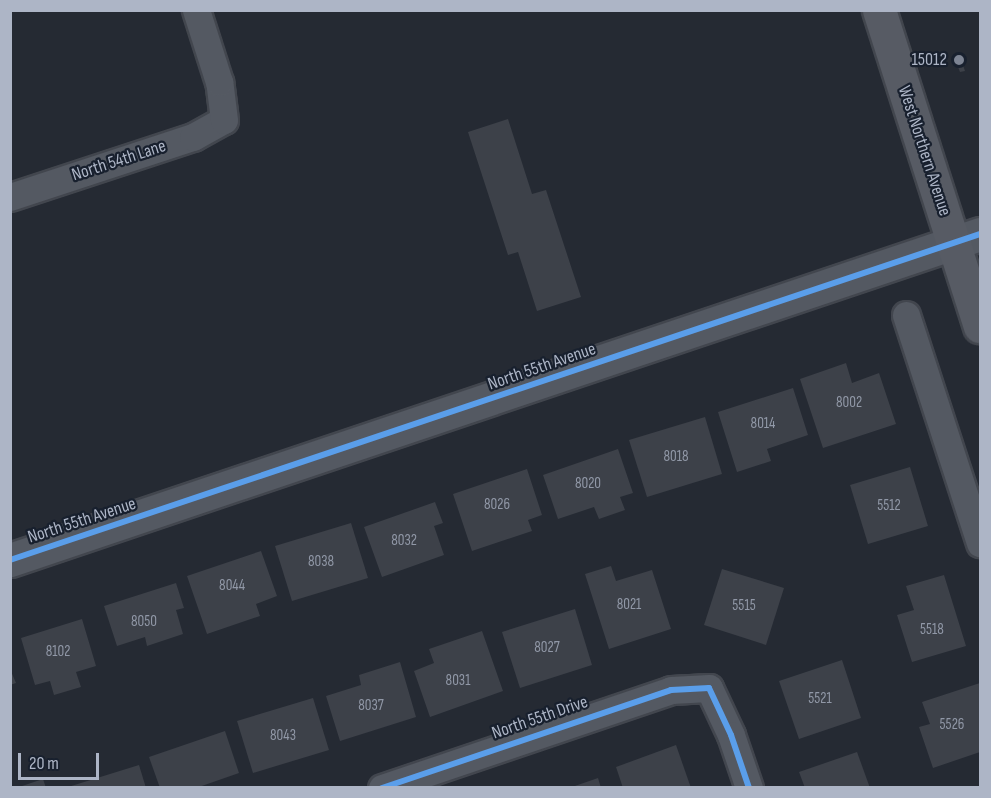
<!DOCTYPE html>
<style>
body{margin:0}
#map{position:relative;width:991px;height:798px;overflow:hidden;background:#252a33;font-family:"Sofia Sans Condensed",sans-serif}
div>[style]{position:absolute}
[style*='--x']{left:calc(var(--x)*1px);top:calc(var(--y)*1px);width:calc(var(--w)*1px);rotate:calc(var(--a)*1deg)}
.building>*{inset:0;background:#3d4149}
.roads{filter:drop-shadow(2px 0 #42464e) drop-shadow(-2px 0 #42464e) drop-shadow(0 2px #42464e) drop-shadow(0 -2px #42464e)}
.minor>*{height:27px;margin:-13.5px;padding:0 13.5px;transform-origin:13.5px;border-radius:13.5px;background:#545962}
.tertiary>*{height:33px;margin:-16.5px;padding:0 16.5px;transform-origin:16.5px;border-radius:16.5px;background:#545962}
.primary>*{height:33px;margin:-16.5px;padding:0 16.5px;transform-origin:16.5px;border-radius:16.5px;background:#575b64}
.cycleway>*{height:6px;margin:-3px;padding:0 3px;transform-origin:3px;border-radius:3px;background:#5a9eea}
.dots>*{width:16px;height:16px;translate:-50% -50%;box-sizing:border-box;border:3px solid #18202e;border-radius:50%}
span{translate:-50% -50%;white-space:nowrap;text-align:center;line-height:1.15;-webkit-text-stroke:4.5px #18202e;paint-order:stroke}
.number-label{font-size:15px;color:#9198a7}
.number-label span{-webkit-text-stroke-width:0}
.poi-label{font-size:18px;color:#adb5c6}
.right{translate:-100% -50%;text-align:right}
.street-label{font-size:18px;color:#adb5c6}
.frame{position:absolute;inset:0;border:12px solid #adb5c6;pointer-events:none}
.scale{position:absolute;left:18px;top:753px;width:81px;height:27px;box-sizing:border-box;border:3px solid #adb5c6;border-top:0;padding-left:8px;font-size:18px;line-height:21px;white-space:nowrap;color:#adb5c6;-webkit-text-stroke:4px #18202e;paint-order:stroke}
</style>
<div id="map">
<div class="building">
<div style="clip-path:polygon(960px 57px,965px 71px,960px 72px,955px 59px)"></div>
<div style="clip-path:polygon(508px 119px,532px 194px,546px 190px,581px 297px,537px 311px,518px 252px,508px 255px,468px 132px)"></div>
<div style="clip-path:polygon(846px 363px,852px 383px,879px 373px,896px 424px,823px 448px,800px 379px)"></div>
<div style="clip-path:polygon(793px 388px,808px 435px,767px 449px,771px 461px,737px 472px,718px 412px)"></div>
<div style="clip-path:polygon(705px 417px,722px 474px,647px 497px,629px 440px)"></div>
<div style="clip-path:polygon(618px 449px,633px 493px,620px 497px,625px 510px,599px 519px,594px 507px,558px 519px,543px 475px)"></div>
<div style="clip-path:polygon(910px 467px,928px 526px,868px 544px,850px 485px)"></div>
<div style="clip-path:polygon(527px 469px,542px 515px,528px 520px,532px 531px,472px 551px,453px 494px)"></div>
<div style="clip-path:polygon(435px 502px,443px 523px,434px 526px,444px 555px,382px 577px,364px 527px)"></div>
<div style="clip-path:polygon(351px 523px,368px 578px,292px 601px,275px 546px)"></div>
<div style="clip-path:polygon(261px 551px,277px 596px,256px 604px,260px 616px,207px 634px,187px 576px)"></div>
<div style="clip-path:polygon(611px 566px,616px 581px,652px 570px,671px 629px,609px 649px,585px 574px)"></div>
<div style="clip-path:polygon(722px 569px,784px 588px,766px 645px,704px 625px)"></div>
<div style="clip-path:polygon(944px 575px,966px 646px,912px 662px,897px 615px,914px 610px,906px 586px)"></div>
<div style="clip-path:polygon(176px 583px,184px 608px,176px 610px,183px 634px,147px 646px,145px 637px,117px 646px,104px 606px)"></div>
<div style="clip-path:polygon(575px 609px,592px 665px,520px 688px,502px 632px)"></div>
<div style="clip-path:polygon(82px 619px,96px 666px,76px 672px,81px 687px,54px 695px,50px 681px,35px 685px,21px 638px)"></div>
<div style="clip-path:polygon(482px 631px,503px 691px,430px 717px,414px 671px,434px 663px,429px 649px)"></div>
<div style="clip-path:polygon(842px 660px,861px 718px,799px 739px,779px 681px)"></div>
<div style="clip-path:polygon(400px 662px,416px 717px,340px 741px,326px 696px,361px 685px,359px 675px)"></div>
<div style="clip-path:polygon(10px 669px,16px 683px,10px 685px)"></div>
<div style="clip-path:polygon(980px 683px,980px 752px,933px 768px,919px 727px,930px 724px,922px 702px)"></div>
<div style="clip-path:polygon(313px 698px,329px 750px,253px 773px,237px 721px)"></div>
<div style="clip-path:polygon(225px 731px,239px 773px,196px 788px,160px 788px,149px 757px)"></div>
<div style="clip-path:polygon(676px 745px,691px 788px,623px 788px,616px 767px)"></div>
<div style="clip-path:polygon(857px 752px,870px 788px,805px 788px,799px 772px)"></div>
<div style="clip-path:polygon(139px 765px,146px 788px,68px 788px,68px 787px)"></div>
<div style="clip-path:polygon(598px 778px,601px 788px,572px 788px,572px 787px)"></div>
<div style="clip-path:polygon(43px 779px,46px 788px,19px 788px,19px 787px)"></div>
</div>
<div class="roads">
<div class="minor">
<div style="--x:10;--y:197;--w:193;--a:-18.2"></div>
<div style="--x:193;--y:137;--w:35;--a:-29"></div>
<div style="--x:224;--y:120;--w:38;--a:-97"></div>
<div style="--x:219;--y:82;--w:76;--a:-107.7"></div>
<div style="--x:906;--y:315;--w:240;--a:72"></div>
<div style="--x:382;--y:788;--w:305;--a:-18.7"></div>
<div style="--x:671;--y:690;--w:38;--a:-3"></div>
<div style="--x:709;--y:688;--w:52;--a:64.9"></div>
<div style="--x:731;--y:735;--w:56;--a:71.2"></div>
</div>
<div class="tertiary">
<div style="--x:10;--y:560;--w:1023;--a:-18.58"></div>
</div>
<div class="primary">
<div style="--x:879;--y:10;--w:332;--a:72.3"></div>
</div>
</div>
<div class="cycleway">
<div style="--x:10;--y:560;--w:1023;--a:-18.58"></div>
<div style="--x:382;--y:788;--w:305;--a:-18.7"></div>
<div style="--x:671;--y:690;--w:38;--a:-3"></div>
<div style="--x:709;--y:688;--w:52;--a:64.9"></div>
<div style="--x:731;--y:735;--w:56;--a:71.2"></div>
</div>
<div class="dots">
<div style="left:959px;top:60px;background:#7d8493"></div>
</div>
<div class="number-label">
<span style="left:849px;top:403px">8002</span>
<span style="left:763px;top:424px">8014</span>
<span style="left:676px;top:457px">8018</span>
<span style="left:588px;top:484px">8020</span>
<span style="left:497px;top:505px">8026</span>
<span style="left:889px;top:506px">5512</span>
<span style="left:404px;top:541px">8032</span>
<span style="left:321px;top:562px">8038</span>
<span style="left:232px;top:586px">8044</span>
<span style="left:629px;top:605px">8021</span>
<span style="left:744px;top:606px">5515</span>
<span style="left:144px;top:622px">8050</span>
<span style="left:932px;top:630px">5518</span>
<span style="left:547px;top:648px">8027</span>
<span style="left:58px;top:652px">8102</span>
<span style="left:458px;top:681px">8031</span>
<span style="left:820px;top:699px">5521</span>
<span style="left:371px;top:706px">8037</span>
<span style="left:952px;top:725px">5526</span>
<span style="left:283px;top:736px">8043</span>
</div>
<div class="poi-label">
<span class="right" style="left:947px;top:60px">15012</span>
</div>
<div class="street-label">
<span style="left:924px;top:151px;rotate:72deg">West Northern Avenue</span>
<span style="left:119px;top:161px;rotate:-18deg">North 54th Lane</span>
<span style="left:542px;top:367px;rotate:-19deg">North 55th Avenue</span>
<span style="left:82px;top:521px;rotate:-18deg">North 55th Avenue</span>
<span style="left:540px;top:718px;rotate:-19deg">North 55th Drive</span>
</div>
<div class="frame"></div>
<div class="scale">20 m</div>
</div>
